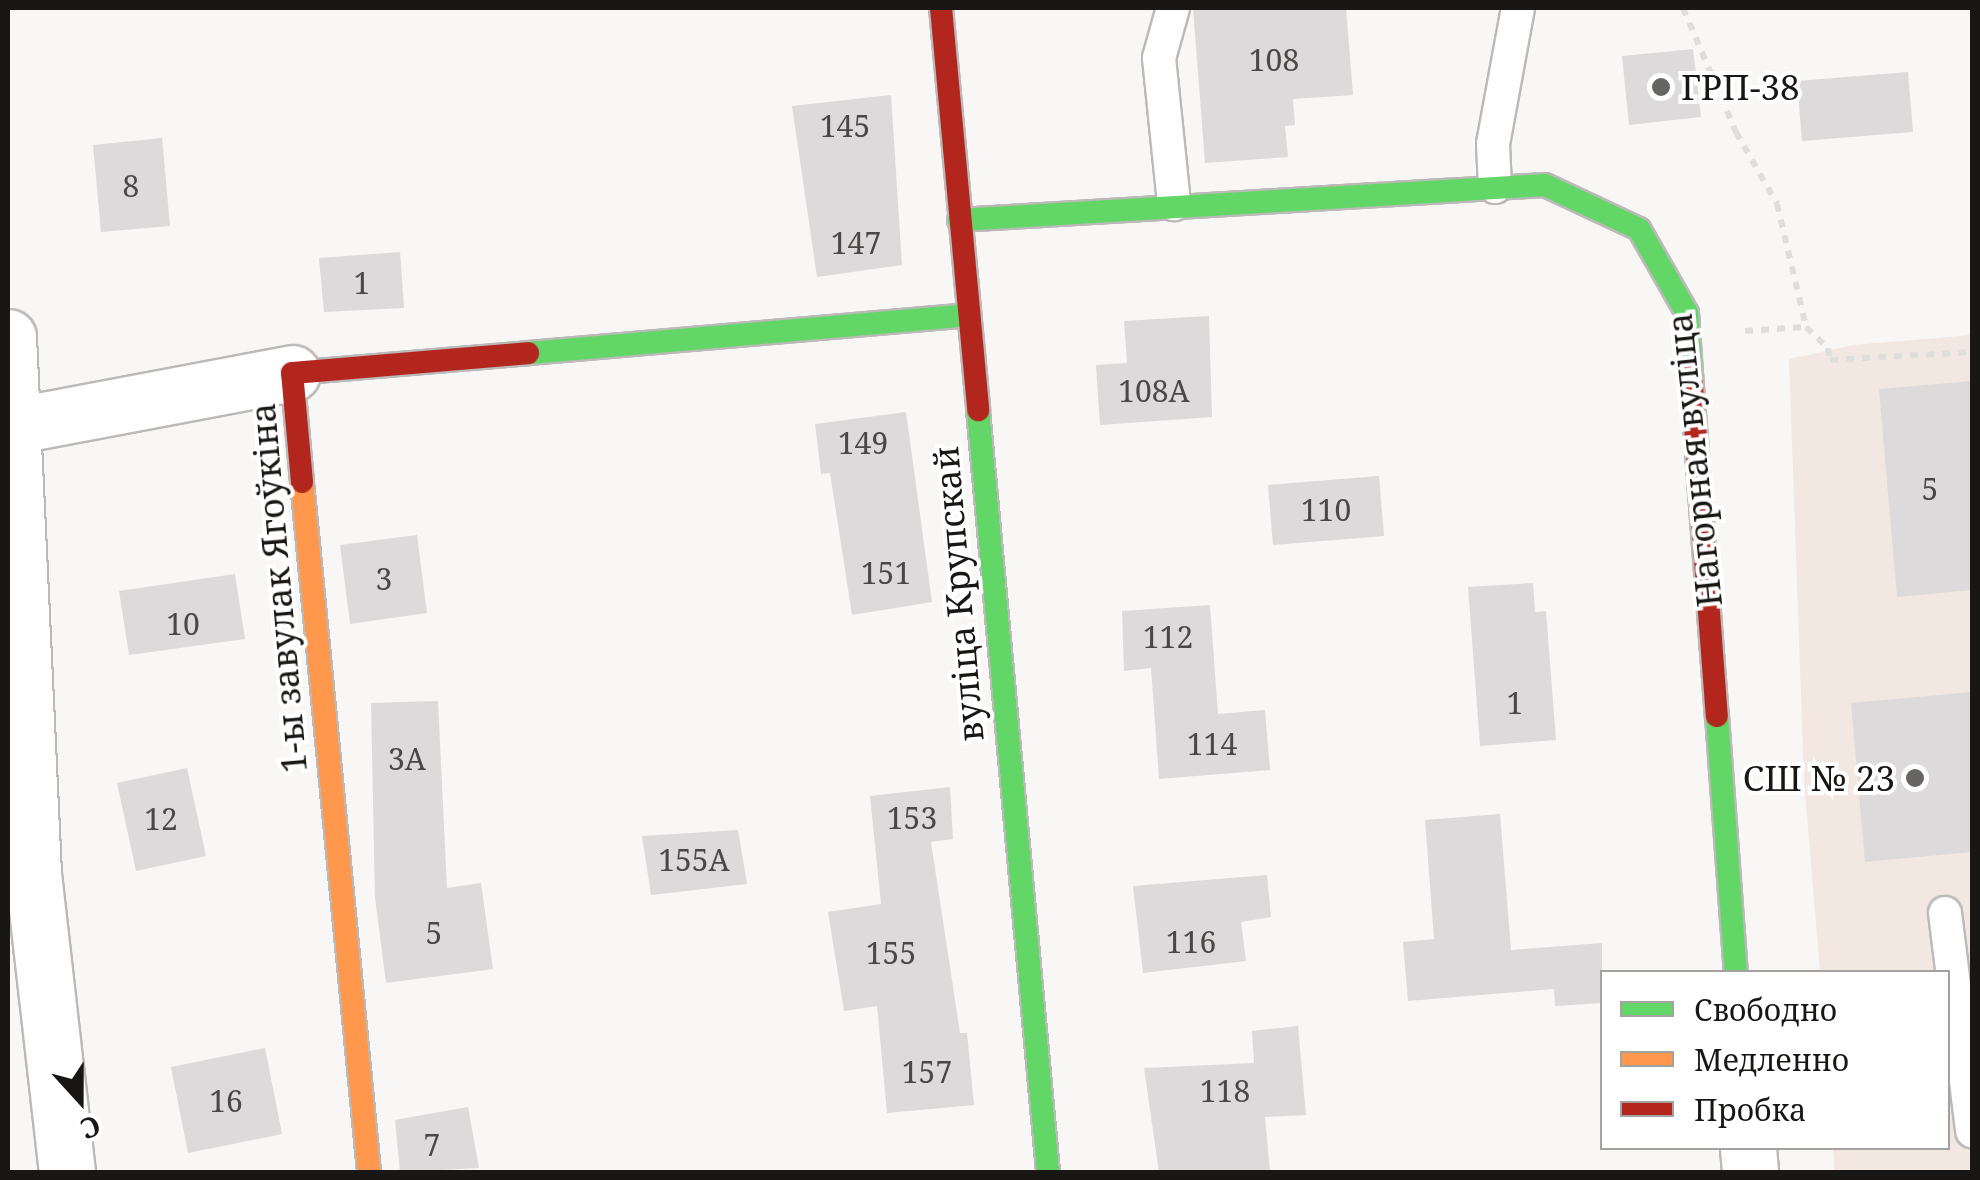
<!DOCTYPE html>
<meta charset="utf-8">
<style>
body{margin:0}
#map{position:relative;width:1980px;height:1180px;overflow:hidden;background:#f9f7f5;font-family:"Noto Serif",serif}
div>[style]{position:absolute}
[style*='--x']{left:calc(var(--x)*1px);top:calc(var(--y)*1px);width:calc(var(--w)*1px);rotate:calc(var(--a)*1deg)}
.education>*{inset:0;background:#f2e7e1}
.building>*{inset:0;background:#dcdada}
.path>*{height:6px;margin-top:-3px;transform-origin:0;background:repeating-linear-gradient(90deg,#dededd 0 8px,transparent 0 16px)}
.roads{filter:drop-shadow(2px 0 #bbbab8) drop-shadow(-2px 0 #bbbab8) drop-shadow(0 2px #bbbab8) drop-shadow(0 -2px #bbbab8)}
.lane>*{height:32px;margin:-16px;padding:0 16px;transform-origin:16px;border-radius:16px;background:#fefefe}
.street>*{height:55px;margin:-27.5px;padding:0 27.5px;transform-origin:27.5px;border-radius:27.5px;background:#fefefe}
.fast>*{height:22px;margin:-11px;padding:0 11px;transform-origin:11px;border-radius:11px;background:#63d668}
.slow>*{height:22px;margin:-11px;padding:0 11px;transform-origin:11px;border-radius:11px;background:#ff974d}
.jam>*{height:22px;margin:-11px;padding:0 11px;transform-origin:11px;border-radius:11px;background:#b3261e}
.dots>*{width:28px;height:28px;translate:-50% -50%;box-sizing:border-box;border:5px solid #fff;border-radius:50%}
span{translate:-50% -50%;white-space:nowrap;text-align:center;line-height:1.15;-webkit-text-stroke:8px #fff;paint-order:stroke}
.number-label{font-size:30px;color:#494846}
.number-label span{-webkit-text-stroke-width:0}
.poi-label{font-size:35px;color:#181715}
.left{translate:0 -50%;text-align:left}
.right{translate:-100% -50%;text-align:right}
.street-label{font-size:35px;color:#181715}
.frame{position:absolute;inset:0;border:10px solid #181715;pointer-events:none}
.legend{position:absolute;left:1600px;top:970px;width:350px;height:180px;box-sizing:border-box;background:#fff;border:2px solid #a3a2a1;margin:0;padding:12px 18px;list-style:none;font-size:30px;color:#181715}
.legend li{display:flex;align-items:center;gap:20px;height:50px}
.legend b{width:50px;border:2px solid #a3a2a1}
.north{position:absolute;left:30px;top:1050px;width:100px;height:100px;-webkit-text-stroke:8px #fff;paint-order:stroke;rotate:159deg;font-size:28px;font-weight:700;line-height:40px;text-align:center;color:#181715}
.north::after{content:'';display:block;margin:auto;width:35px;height:45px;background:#181715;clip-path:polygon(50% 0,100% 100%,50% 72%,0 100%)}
</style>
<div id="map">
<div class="education">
<div style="clip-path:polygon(1972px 335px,1972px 1172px,1835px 1172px,1833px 1148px,1948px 1148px,1948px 972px,1820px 972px,1804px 780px,1789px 359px,1853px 345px)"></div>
</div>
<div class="building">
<div style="clip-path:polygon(1193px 8px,1346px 8px,1353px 95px,1293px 99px,1295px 125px,1285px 126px,1288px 157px,1205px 163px)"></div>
<div style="clip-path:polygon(1693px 49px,1701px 117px,1629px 125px,1622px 56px)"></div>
<div style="clip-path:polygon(1908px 72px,1913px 132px,1802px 141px,1797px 81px)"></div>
<div style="clip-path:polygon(891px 95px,902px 265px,817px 277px,792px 106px)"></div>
<div style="clip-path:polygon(162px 138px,170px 226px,101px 232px,93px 145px)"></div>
<div style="clip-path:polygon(400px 252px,404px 308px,324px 312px,319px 258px)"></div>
<div style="clip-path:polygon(1209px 316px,1212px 417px,1100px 425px,1096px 365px,1127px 363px,1124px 321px)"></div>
<div style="clip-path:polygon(1972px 381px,1972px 590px,1897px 597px,1879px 389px)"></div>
<div style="clip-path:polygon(906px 412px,932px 602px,852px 615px,830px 473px,821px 474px,815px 424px)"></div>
<div style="clip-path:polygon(1379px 476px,1384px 536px,1273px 545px,1268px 485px)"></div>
<div style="clip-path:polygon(417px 535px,427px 613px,350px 624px,340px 545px)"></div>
<div style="clip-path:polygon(235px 574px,245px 639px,129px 655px,119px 591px)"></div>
<div style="clip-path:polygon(1533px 583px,1535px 612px,1546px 611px,1556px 740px,1480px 746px,1468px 587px)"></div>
<div style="clip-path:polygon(1210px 605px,1218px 714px,1265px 710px,1270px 770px,1159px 779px,1151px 668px,1124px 671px,1122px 611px)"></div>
<div style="clip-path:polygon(1972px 692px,1972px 852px,1865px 862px,1851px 703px)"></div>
<div style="clip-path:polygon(438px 701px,447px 888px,481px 883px,493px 969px,386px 983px,375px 898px,371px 703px)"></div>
<div style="clip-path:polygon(187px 768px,206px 856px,136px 871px,117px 783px)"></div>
<div style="clip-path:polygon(950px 787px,953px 839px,931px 842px,960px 1033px,967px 1033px,974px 1105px,887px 1113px,877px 1006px,844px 1011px,828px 912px,881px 904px,870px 796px)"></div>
<div style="clip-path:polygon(1500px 814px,1511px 950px,1602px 943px,1602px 1003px,1555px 1006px,1554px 989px,1408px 1001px,1403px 942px,1434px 939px,1425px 820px)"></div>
<div style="clip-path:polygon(738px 830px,747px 884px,651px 895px,642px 836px)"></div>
<div style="clip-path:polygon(1267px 875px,1271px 917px,1241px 922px,1246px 961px,1143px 973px,1133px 886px)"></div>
<div style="clip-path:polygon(1298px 1026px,1306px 1115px,1265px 1117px,1270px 1172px,1159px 1172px,1144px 1068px,1254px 1063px,1252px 1031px)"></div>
<div style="clip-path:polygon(265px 1048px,282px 1134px,188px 1153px,171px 1067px)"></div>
<div style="clip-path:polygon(468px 1107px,479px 1168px,400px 1172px,395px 1120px)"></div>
</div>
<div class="path">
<div style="--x:1683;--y:8;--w:135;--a:66.9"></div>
<div style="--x:1736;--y:132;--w:83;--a:60.3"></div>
<div style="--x:1777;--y:204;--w:126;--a:76.7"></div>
<div style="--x:1806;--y:327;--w:30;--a:44"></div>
<div style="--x:1828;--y:348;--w:12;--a:81"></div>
<div style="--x:1830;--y:360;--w:142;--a:-3.2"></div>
<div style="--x:1745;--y:331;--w:61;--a:-3.8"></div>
</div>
<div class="roads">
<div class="lane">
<div style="--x:1173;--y:8;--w:52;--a:105.6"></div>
<div style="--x:1159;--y:58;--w:147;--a:84.1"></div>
<div style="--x:1495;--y:187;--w:43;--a:-92.7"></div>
<div style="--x:1493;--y:144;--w:138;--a:-79.6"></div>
<div style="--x:1945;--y:913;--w:220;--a:82.9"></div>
</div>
<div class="street">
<div style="--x:8;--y:337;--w:538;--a:87.33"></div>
<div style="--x:33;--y:874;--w:300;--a:83.5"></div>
<div style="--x:17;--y:425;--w:280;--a:-10.7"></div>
<div style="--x:1748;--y:1148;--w:24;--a:85"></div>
</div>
<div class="fast">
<div style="--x:959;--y:220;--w:587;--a:-3.42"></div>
<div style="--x:1545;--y:185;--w:104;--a:25.1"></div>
<div style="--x:1639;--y:229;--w:97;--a:60.3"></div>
<div style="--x:1687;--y:313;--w:60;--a:86.2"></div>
<div style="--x:528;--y:353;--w:442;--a:-4.9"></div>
<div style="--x:978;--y:410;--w:765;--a:84.75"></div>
<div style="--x:1717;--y:716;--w:257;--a:85.8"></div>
</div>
<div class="slow">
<div style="--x:302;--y:482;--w:693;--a:84.45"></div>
</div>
<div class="jam">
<div style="--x:941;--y:8;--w:404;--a:84.7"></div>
<div style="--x:1691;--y:373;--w:344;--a:85.7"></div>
<div style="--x:302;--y:482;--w:109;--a:-95.2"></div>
<div style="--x:292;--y:373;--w:237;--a:-4.8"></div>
</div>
</div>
<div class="dots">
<div style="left:1661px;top:87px;background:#676563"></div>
<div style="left:1915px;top:778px;background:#676563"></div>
</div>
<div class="number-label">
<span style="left:1274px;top:60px">108</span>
<span style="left:845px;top:126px">145</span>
<span style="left:131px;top:186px">8</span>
<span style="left:856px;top:243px">147</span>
<span style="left:362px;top:283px">1</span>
<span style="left:1154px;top:391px">108А</span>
<span style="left:863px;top:443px">149</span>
<span style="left:1930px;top:489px">5</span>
<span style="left:1326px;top:510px">110</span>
<span style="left:886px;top:573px">151</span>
<span style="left:384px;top:579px">3</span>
<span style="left:183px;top:624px">10</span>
<span style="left:1168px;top:637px">112</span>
<span style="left:1515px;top:703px">1</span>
<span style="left:1212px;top:744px">114</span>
<span style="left:407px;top:759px">3А</span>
<span style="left:912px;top:818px">153</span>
<span style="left:161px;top:819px">12</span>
<span style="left:694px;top:860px">155А</span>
<span style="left:434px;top:933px">5</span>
<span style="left:1191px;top:942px">116</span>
<span style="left:891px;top:953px">155</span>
<span style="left:927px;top:1072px">157</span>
<span style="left:1225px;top:1091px">118</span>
<span style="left:226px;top:1101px">16</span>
<span style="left:432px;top:1145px">7</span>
</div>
<div class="poi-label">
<span class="left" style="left:1681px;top:87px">ГРП-38</span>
<span class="right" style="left:1895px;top:778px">СШ № 23</span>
</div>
<div class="street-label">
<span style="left:1694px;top:460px;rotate:-96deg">Нагорная вуліца</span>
<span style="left:278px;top:588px;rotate:-95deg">1-ы завулак Ягоўкіна</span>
<span style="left:958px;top:594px;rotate:-95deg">вуліца Крупскай</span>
</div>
<div class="frame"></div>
<ul class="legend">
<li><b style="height:12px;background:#63d668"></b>Свободно</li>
<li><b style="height:12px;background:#ff974d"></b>Медленно</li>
<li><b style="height:12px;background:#b3261e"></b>Пробка</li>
</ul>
<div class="north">С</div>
</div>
